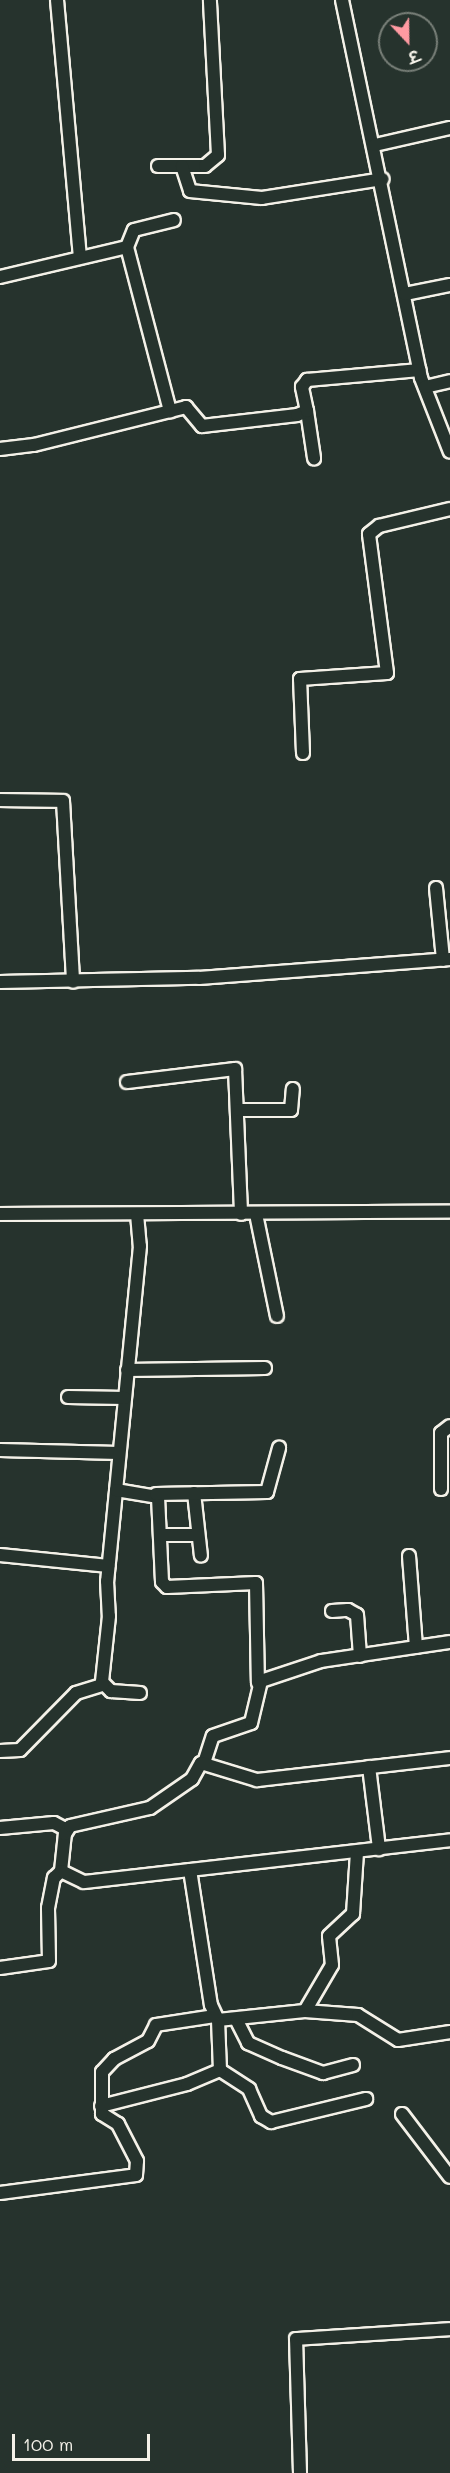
<!DOCTYPE html>
<meta charset="utf-8">
<style>
body{margin:0}
#map{position:relative;width:450px;height:2473px;overflow:hidden;background:#26332d;font-family:Mali,"Playpen Sans Deva",sans-serif}
div>[style]{position:absolute}
[style*='--x']{left:calc(var(--x)*1px);top:calc(var(--y)*1px);width:calc(var(--w)*1px);rotate:calc(var(--a)*1deg)}
.roads{filter:drop-shadow(2px 0 #f4f1e8) drop-shadow(-2px 0 #f4f1e8) drop-shadow(0 2px #f4f1e8) drop-shadow(0 -2px #f4f1e8)}
.minor>*{height:12px;margin:-6px;padding:0 6px;transform-origin:6px;border-radius:6px;background:#26332d}
span{translate:-50% -50%;white-space:nowrap;text-align:center;line-height:1.15;-webkit-text-stroke:6px #26332d;paint-order:stroke}
.north{position:absolute;left:378px;top:12px;width:60px;height:60px;box-sizing:border-box;background:#26332d;border:2px solid #787f78;border-radius:50%;rotate:158deg;font-size:16px;font-weight:700;line-height:24px;text-align:center;color:#f4f1e8}
.north::after{content:'';display:block;margin:auto;width:21px;height:27px;background:#ff9aa2;clip-path:polygon(50% 0,100% 100%,50% 72%,0 100%)}
.scale{position:absolute;left:12px;top:2434px;width:138px;height:27px;box-sizing:border-box;border:3px solid #f4f1e8;border-top:0;padding-left:8px;font-size:18px;line-height:21px;white-space:nowrap;color:#f4f1e8;-webkit-text-stroke:4px #26332d;paint-order:stroke}
</style>
<div id="map">
<div class="roads">
<div class="minor">
<div style="--x:57;--y:0;--w:258;--a:84.9"></div>
<div style="--x:342;--y:0;--w:386;--a:78.2"></div>
<div style="--x:421;--y:378;--w:79;--a:68.6"></div>
<div style="--x:375;--y:145;--w:77;--a:-12.8"></div>
<div style="--x:158;--y:166;--w:47;--a:0"></div>
<div style="--x:205;--y:166;--w:17;--a:-40"></div>
<div style="--x:218;--y:155;--w:155;--a:-93"></div>
<div style="--x:182;--y:166;--w:26;--a:72"></div>
<div style="--x:190;--y:191;--w:72;--a:5.6"></div>
<div style="--x:262;--y:198;--w:122;--a:-8.9"></div>
<div style="--x:127;--y:247;--w:18;--a:-68"></div>
<div style="--x:134;--y:230;--w:41;--a:-14"></div>
<div style="--x:0;--y:277;--w:130;--a:-13.3"></div>
<div style="--x:127;--y:247;--w:170;--a:75.3"></div>
<div style="--x:405;--y:294;--w:46;--a:-11.3"></div>
<div style="--x:425;--y:387;--w:26;--a:-13"></div>
<div style="--x:307;--y:411;--w:48;--a:81.5"></div>
<div style="--x:0;--y:449;--w:34;--a:-7"></div>
<div style="--x:34;--y:445;--w:157;--a:-14"></div>
<div style="--x:186;--y:407;--w:25;--a:50"></div>
<div style="--x:202;--y:426;--w:96;--a:-6.6"></div>
<div style="--x:297;--y:415;--w:11;--a:-22"></div>
<div style="--x:307;--y:411;--w:25;--a:-102"></div>
<div style="--x:302;--y:387;--w:9;--a:-54"></div>
<div style="--x:307;--y:380;--w:113;--a:-5.1"></div>
<div style="--x:303;--y:753;--w:74;--a:-92.3"></div>
<div style="--x:300;--y:679;--w:87;--a:-3.9"></div>
<div style="--x:387;--y:673;--w:140;--a:-97.4"></div>
<div style="--x:369;--y:534;--w:13;--a:-39"></div>
<div style="--x:379;--y:526;--w:73;--a:-13.5"></div>
<div style="--x:0;--y:800;--w:63;--a:0.9"></div>
<div style="--x:63;--y:801;--w:181;--a:86.8"></div>
<div style="--x:436;--y:888;--w:72;--a:84.4"></div>
<div style="--x:0;--y:982;--w:199;--a:-1.2"></div>
<div style="--x:199;--y:978;--w:252;--a:-4.3"></div>
<div style="--x:127;--y:1082;--w:109;--a:-6.9"></div>
<div style="--x:235;--y:1069;--w:145;--a:87.6"></div>
<div style="--x:239;--y:1110;--w:52;--a:0"></div>
<div style="--x:291;--y:1110;--w:21;--a:-85"></div>
<div style="--x:0;--y:1214;--w:450;--a:-0.3"></div>
<div style="--x:137;--y:1214;--w:32;--a:85"></div>
<div style="--x:140;--y:1246;--w:337;--a:95.6"></div>
<div style="--x:107;--y:1581;--w:35;--a:87"></div>
<div style="--x:109;--y:1616;--w:66;--a:96.1"></div>
<div style="--x:102;--y:1682;--w:13;--a:45"></div>
<div style="--x:111;--y:1691;--w:29;--a:4"></div>
<div style="--x:256;--y:1214;--w:104;--a:78.4"></div>
<div style="--x:127;--y:1370;--w:138;--a:-0.8"></div>
<div style="--x:68;--y:1397;--w:57;--a:1"></div>
<div style="--x:0;--y:1450;--w:119;--a:1.4"></div>
<div style="--x:441;--y:1489;--w:56;--a:-90"></div>
<div style="--x:441;--y:1433;--w:11;--a:-38"></div>
<div style="--x:116;--y:1490;--w:43;--a:9.5"></div>
<div style="--x:158;--y:1497;--w:85;--a:87.3"></div>
<div style="--x:162;--y:1582;--w:7;--a:45"></div>
<div style="--x:167;--y:1587;--w:89;--a:-2.6"></div>
<div style="--x:256;--y:1583;--w:100;--a:88.9"></div>
<div style="--x:194;--y:1493;--w:63;--a:83.7"></div>
<div style="--x:156;--y:1494;--w:111;--a:-1"></div>
<div style="--x:267;--y:1492;--w:46;--a:-74.7"></div>
<div style="--x:161;--y:1535;--w:37;--a:0"></div>
<div style="--x:0;--y:1555;--w:109;--a:5.8"></div>
<div style="--x:409;--y:1556;--w:91;--a:85.6"></div>
<div style="--x:332;--y:1611;--w:16;--a:-4"></div>
<div style="--x:348;--y:1610;--w:10;--a:29"></div>
<div style="--x:357;--y:1615;--w:41;--a:85.8"></div>
<div style="--x:0;--y:1751;--w:20;--a:-3"></div>
<div style="--x:20;--y:1750;--w:80;--a:-45.5"></div>
<div style="--x:76;--y:1693;--w:28;--a:-17"></div>
<div style="--x:204;--y:1763;--w:28;--a:-72"></div>
<div style="--x:213;--y:1736;--w:40;--a:-18.9"></div>
<div style="--x:251;--y:1723;--w:43;--a:-76.6"></div>
<div style="--x:261;--y:1681;--w:63;--a:-18.4"></div>
<div style="--x:321;--y:1661;--w:130;--a:-8.4"></div>
<div style="--x:369;--y:1767;--w:83;--a:83"></div>
<div style="--x:0;--y:1828;--w:54;--a:-5.3"></div>
<div style="--x:54;--y:1823;--w:15;--a:28"></div>
<div style="--x:190;--y:1870;--w:137;--a:81.2"></div>
<div style="--x:211;--y:2005;--w:17;--a:65"></div>
<div style="--x:218;--y:2020;--w:87;--a:-5.9"></div>
<div style="--x:305;--y:2011;--w:53;--a:4.3"></div>
<div style="--x:358;--y:2015;--w:47;--a:32"></div>
<div style="--x:398;--y:2040;--w:53;--a:-8.7"></div>
<div style="--x:61;--y:1871;--w:37;--a:-84"></div>
<div style="--x:65;--y:1834;--w:9;--a:-58"></div>
<div style="--x:70;--y:1826;--w:82;--a:-12.7"></div>
<div style="--x:150;--y:1808;--w:51;--a:-34.6"></div>
<div style="--x:192;--y:1779;--w:18;--a:-61"></div>
<div style="--x:201;--y:1763;--w:59;--a:16.9"></div>
<div style="--x:257;--y:1780;--w:194;--a:-6.5"></div>
<div style="--x:0;--y:1968;--w:49;--a:-8.1"></div>
<div style="--x:49;--y:1961;--w:53;--a:-91.1"></div>
<div style="--x:48;--y:1908;--w:31;--a:-79"></div>
<div style="--x:54;--y:1878;--w:10;--a:-45"></div>
<div style="--x:61;--y:1871;--w:25;--a:26"></div>
<div style="--x:84;--y:1882;--w:368;--a:-6.5"></div>
<div style="--x:305;--y:2011;--w:53;--a:-59.6"></div>
<div style="--x:332;--y:1965;--w:29;--a:-96"></div>
<div style="--x:329;--y:1936;--w:33;--a:-43"></div>
<div style="--x:353;--y:1914;--w:62;--a:-86.3"></div>
<div style="--x:237;--y:2021;--w:25;--a:63"></div>
<div style="--x:248;--y:2043;--w:37;--a:24"></div>
<div style="--x:282;--y:2058;--w:44;--a:20.1"></div>
<div style="--x:323;--y:2073;--w:31;--a:-15"></div>
<div style="--x:220;--y:2070;--w:35;--a:33"></div>
<div style="--x:249;--y:2089;--w:30;--a:66"></div>
<div style="--x:261;--y:2116;--w:12;--a:31"></div>
<div style="--x:271;--y:2122;--w:98;--a:-13.6"></div>
<div style="--x:101;--y:2106;--w:89;--a:-14.3"></div>
<div style="--x:187;--y:2084;--w:36;--a:-23"></div>
<div style="--x:220;--y:2070;--w:50;--a:-92.3"></div>
<div style="--x:402;--y:2114;--w:79;--a:52.7"></div>
<div style="--x:0;--y:2193;--w:137;--a:-7.5"></div>
<div style="--x:136;--y:2175;--w:14;--a:-86"></div>
<div style="--x:137;--y:2161;--w:42;--a:-117.2"></div>
<div style="--x:118;--y:2124;--w:19;--a:-148"></div>
<div style="--x:102;--y:2114;--w:42;--a:-90"></div>
<div style="--x:102;--y:2072;--w:18;--a:-47"></div>
<div style="--x:114;--y:2059;--w:38;--a:-28"></div>
<div style="--x:148;--y:2041;--w:18;--a:-63"></div>
<div style="--x:156;--y:2025;--w:60;--a:-8.7"></div>
<div style="--x:300;--y:2473;--w:134;--a:-91.7"></div>
<div style="--x:296;--y:2339;--w:154;--a:-3.7"></div>
</div>
</div>
<div class="north">उ</div>
<div class="scale">100 m</div>
</div>
